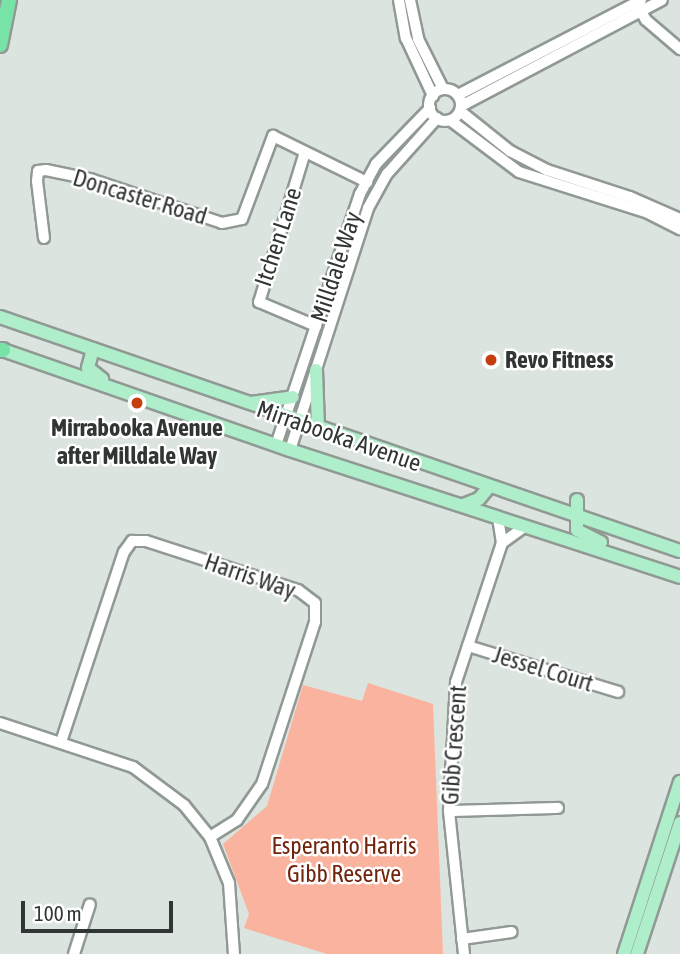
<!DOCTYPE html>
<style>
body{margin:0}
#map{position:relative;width:680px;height:954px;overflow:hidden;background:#dbe4de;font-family:"Asap Condensed",sans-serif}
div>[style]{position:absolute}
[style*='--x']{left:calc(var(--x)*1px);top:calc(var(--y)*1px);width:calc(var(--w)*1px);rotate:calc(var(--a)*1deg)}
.green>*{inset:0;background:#fab39e}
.roads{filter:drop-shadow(2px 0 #919994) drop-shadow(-2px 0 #919994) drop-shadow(0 2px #919994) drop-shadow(0 -2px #919994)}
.minor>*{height:10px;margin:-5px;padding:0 5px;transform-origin:5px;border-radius:5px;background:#fff}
.minor>.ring{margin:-5px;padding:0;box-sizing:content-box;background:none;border:10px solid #fff;border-radius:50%}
.major>*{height:12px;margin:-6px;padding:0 6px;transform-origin:6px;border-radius:6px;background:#aeeeca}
.highway>*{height:14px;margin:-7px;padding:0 7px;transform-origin:7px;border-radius:7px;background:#78e3a6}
.dots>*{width:19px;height:19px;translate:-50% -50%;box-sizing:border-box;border:4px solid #fff;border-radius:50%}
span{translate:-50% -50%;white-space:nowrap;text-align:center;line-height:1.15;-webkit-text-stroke:5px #fff;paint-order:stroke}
.street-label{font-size:24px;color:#313533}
.poi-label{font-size:24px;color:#313533;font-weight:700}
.left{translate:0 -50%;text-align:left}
.park-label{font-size:24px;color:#70240d}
.scale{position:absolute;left:21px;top:901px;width:152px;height:32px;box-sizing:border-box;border:4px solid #313533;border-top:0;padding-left:9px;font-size:21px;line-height:24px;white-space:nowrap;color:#313533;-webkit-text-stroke:5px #fff;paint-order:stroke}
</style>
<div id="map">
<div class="green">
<div style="clip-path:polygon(368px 683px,433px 704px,443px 954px,327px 954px,244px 928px,249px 914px,223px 844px,267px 806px,303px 685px,362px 701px)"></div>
</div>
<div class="roads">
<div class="minor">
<div style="--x:399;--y:0;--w:39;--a:80"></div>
<div style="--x:406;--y:38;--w:64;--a:65"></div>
<div style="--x:410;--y:0;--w:40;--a:78"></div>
<div style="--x:418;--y:39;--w:56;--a:63.4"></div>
<div style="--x:637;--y:5;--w:17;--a:59"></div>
<div style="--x:646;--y:20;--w:45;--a:40.5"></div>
<div class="ring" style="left:429px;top:89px;width:22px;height:22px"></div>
<div style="--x:458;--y:95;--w:206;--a:-27.4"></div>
<div style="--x:461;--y:106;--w:227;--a:-27.8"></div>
<div style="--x:460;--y:111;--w:64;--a:38.7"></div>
<div style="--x:510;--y:151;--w:42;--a:27.2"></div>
<div style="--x:547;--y:170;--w:87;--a:18"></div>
<div style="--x:630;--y:197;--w:55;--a:23.7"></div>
<div style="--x:450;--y:120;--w:86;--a:37"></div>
<div style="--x:519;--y:172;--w:135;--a:17.6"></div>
<div style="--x:648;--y:213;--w:36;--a:27"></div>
<div style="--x:305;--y:152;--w:157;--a:107"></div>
<div style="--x:259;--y:302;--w:62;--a:22.8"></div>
<div style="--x:44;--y:238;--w:57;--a:-97"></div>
<div style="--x:37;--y:181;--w:10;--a:-84"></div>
<div style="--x:38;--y:171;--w:8;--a:-7"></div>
<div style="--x:46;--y:170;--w:45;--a:11.6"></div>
<div style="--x:90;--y:179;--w:139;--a:18.4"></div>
<div style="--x:222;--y:223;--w:20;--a:-11"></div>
<div style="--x:242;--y:219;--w:89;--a:-69.5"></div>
<div style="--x:273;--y:136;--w:105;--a:26.1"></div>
<div style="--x:276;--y:445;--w:265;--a:-71.5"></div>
<div style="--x:360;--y:194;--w:34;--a:-62"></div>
<div style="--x:376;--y:164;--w:78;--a:-46"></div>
<div style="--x:290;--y:450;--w:254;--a:-72.1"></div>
<div style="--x:368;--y:208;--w:39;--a:-61"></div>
<div style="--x:387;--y:174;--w:75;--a:-48.2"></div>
<div style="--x:502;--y:543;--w:27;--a:-36"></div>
<div style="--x:468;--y:646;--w:157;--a:17"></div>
<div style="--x:0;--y:723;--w:140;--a:18.3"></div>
<div style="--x:133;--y:767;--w:64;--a:36.7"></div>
<div style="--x:184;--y:805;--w:41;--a:50.9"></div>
<div style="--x:210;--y:837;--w:50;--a:67.6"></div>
<div style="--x:229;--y:883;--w:71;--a:86"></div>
<div style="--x:61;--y:742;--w:200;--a:-71.7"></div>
<div style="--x:124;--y:552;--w:14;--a:-54"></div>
<div style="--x:132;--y:541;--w:14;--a:0"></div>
<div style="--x:146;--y:541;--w:160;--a:17.9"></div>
<div style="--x:298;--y:590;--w:21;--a:37"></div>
<div style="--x:315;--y:603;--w:19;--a:90"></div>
<div style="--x:315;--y:622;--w:170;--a:108.1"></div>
<div style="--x:262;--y:784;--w:44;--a:124.8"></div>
<div style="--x:237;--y:820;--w:32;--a:148"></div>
<div style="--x:449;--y:811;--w:109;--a:-1.6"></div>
<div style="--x:462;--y:939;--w:50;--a:-8"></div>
<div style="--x:74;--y:954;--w:52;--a:-72.3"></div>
<div style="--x:464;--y:954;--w:144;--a:-96"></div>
<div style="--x:449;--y:811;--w:129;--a:-86.9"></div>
<div style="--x:456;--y:682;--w:146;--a:-71.7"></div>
<div style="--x:502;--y:543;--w:24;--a:-99"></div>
</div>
<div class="major">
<div style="--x:0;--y:317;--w:719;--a:18.99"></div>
<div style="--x:0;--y:349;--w:307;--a:19.2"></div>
<div style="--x:290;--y:450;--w:410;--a:18"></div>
<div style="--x:93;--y:349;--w:20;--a:105"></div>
<div style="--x:88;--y:368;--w:18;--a:38"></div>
<div style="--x:316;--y:370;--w:58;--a:88"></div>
<div style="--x:251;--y:403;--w:42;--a:-8.1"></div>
<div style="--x:577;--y:500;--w:30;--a:90"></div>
<div style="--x:577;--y:530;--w:27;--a:27"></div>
<div style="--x:463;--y:505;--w:17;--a:-21"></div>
<div style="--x:479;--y:499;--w:14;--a:-51"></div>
<div style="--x:624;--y:954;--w:181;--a:-72"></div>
<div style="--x:637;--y:954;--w:138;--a:-71.8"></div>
</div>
<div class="highway">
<div style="--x:0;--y:45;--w:46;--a:-78.7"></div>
<div style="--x:0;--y:350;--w:3;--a:0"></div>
</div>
</div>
<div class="dots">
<div style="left:491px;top:360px;background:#c53d0d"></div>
<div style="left:137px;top:403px;background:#c53d0d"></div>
</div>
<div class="street-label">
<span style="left:140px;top:197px;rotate:17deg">Doncaster Road</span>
<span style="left:278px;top:237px;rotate:-72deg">Itchen Lane</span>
<span style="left:336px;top:267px;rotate:-72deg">Milldale Way</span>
<span style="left:339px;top:436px;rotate:19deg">Mirrabooka Avenue</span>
<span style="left:250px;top:576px;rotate:19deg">Harris Way</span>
<span style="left:543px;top:669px;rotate:17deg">Jessel Court</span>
<span style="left:454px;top:745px;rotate:-86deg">Gibb Crescent</span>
</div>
<div class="poi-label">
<span class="left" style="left:505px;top:360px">Revo Fitness</span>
<span style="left:137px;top:442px">Mirrabooka Avenue<br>after Milldale Way</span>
</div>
<div class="park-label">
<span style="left:344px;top:860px">Esperanto Harris<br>Gibb Reserve</span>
</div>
<div class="scale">100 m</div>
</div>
